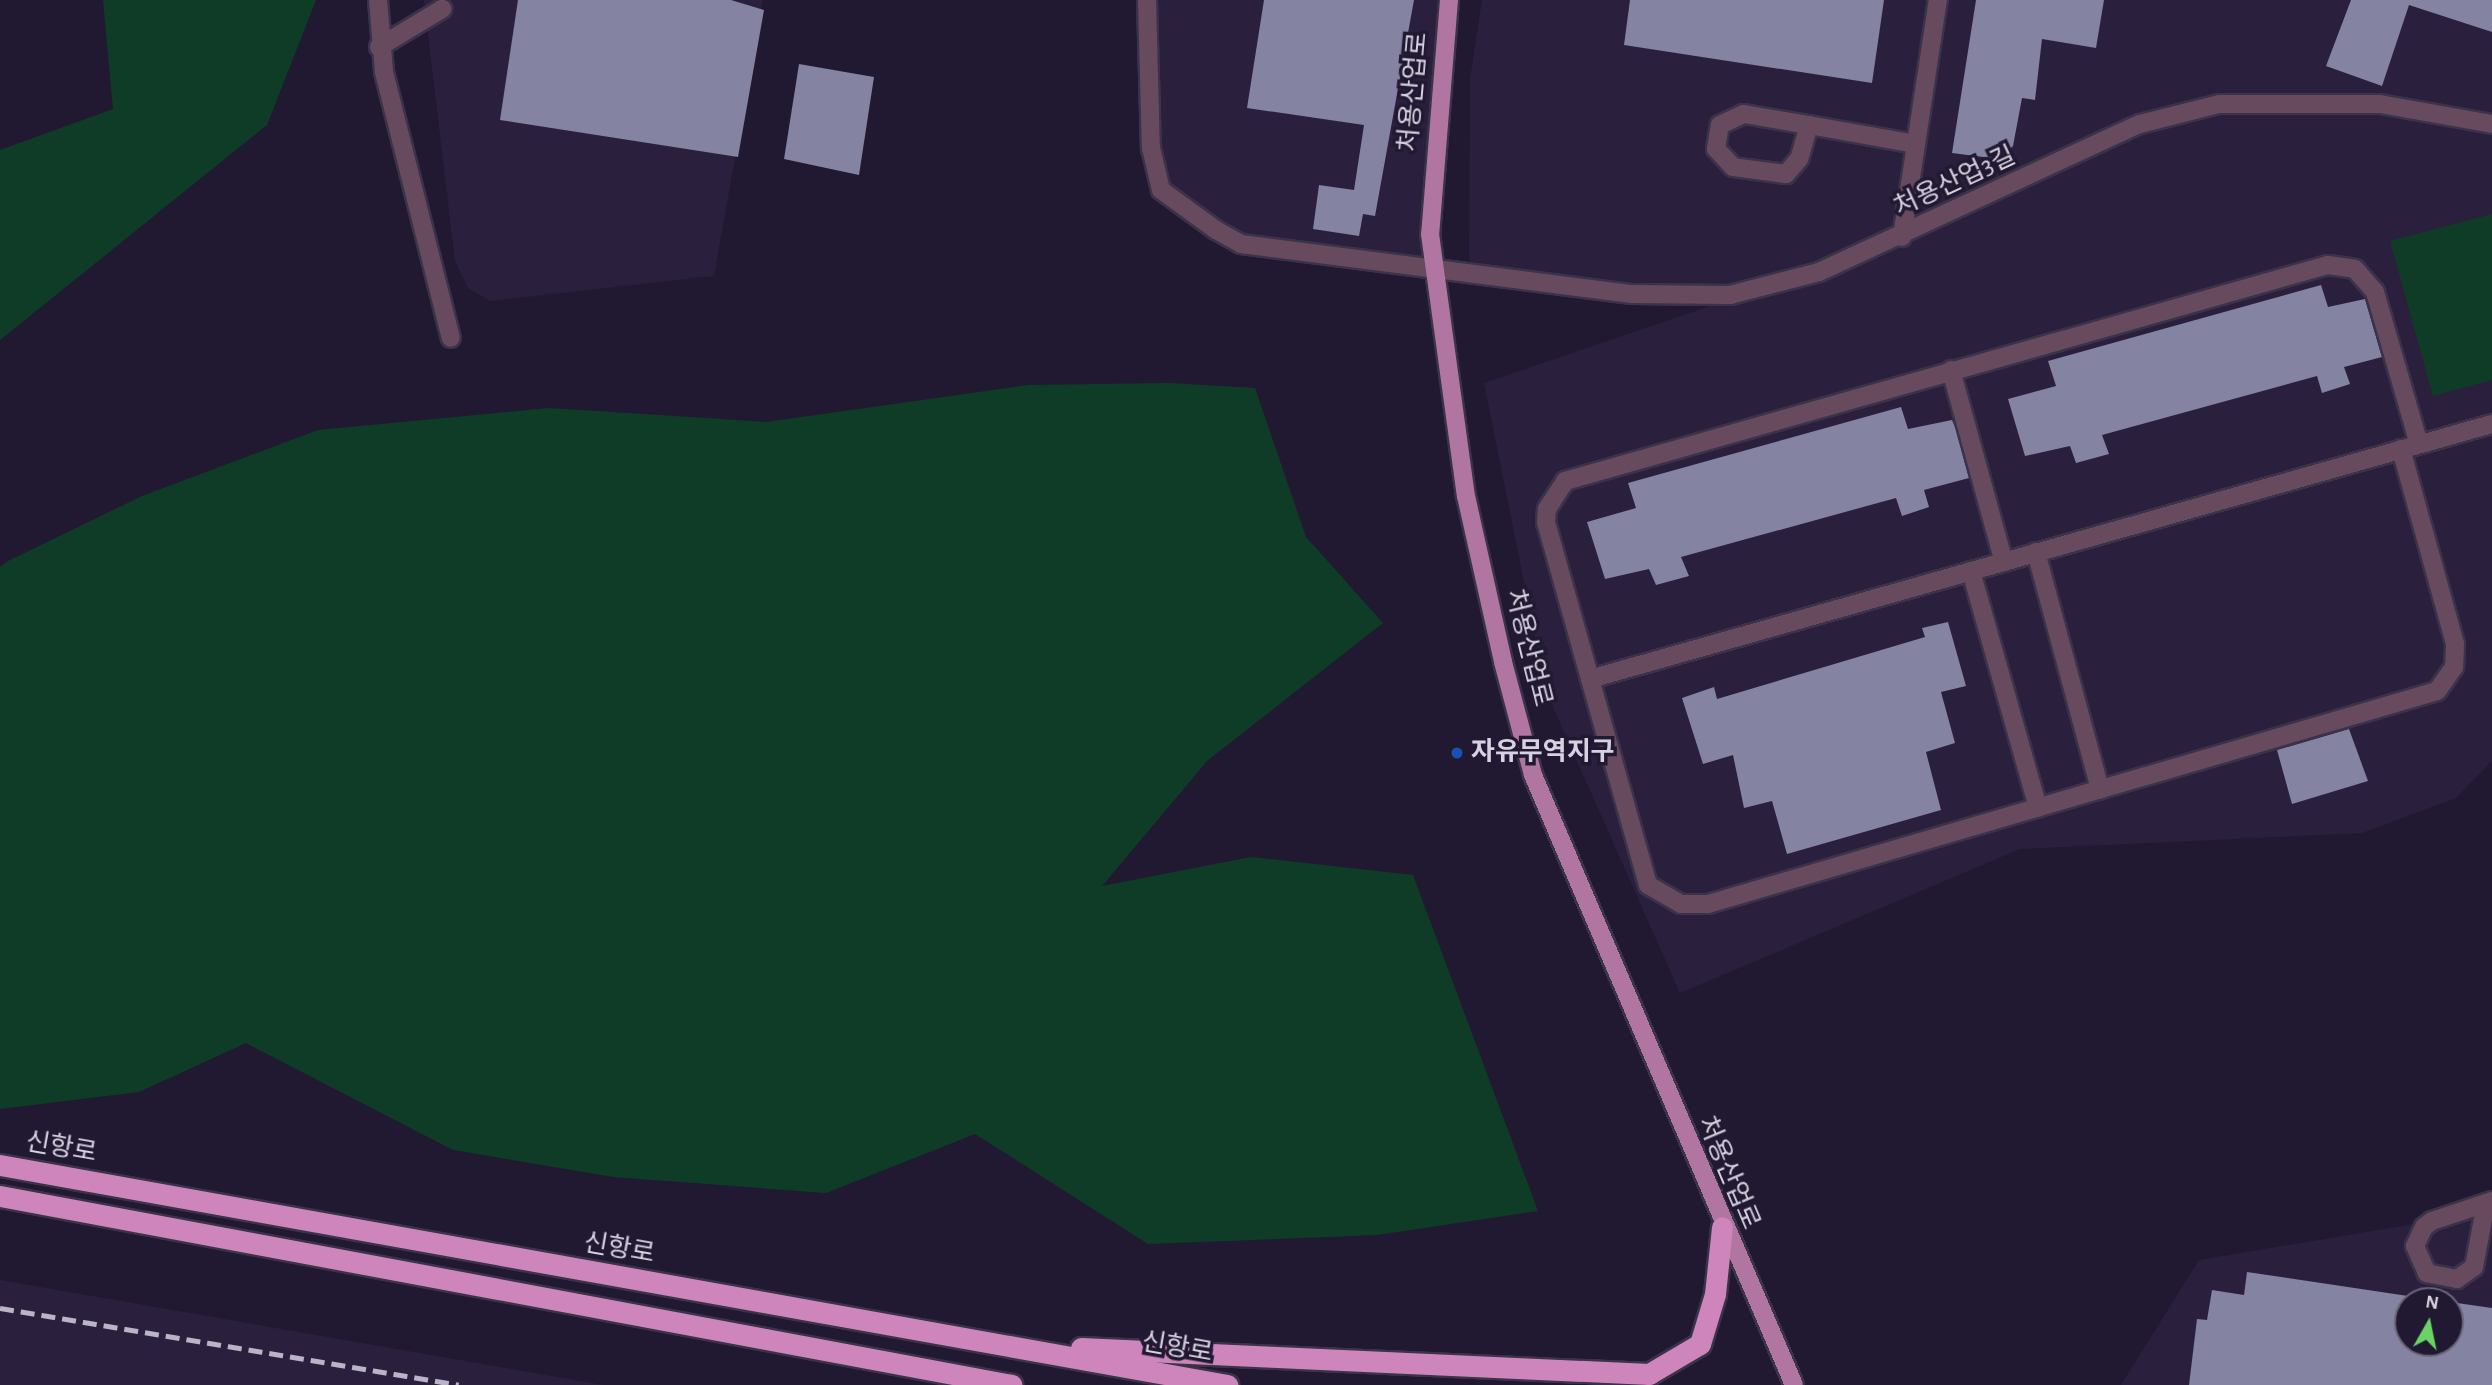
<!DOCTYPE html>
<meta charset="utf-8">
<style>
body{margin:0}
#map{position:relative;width:2492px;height:1385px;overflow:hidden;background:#211931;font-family:"Alegreya Sans","Noto Sans KR",sans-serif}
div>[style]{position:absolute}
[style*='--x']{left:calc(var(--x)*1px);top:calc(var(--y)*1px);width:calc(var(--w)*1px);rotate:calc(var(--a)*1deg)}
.built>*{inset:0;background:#2a203e}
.green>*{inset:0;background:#0f3c27}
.building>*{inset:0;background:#8483a1}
.roads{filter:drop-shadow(2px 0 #3a334a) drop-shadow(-2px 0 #3a334a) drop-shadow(0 2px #3a334a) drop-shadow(0 -2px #3a334a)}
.minor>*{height:18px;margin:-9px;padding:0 9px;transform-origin:9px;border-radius:9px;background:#684a5f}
.major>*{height:18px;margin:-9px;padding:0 9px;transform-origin:9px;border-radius:9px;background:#b175a1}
.highway>*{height:21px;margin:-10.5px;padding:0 10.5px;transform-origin:10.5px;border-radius:10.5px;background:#ce85bb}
.rail>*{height:5px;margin-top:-2.5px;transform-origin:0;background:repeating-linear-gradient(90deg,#bab5c6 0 14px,transparent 0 21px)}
.dots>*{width:19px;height:19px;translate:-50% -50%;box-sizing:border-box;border:4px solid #211931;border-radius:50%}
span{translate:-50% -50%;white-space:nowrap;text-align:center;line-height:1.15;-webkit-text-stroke:7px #211931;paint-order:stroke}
.street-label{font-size:26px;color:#d6d2e1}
.poi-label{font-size:26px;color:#d6d2e1;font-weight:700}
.left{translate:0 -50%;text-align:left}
.north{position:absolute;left:2394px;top:1287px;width:70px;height:70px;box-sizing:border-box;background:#211931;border:2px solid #696377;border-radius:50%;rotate:9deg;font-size:19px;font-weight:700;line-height:28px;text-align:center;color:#d6d2e1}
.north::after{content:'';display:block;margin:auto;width:24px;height:32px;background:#6ad363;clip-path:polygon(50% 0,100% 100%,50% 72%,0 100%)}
</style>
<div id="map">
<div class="built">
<div style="clip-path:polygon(424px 0,763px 0,714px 276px,490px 301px,468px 288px,455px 261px)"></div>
<div style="clip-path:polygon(1147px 0,1449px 0,1436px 273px,1241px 244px,1161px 190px)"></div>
<div style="clip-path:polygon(1482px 0,2492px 0,2492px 761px,2456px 798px,2362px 833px,2020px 849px,1680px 993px,1546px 691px,1484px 383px,1766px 287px,1730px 295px,1469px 277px,1470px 79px)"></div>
<div style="clip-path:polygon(evenodd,2492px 1201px,2492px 1385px,2121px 1385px,2199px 1260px,2432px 1221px,2492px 1201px,2408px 1301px,2450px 1301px,2450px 1343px,2408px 1343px,2408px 1301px)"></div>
<div style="clip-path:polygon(0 1280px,603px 1385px,0 1385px)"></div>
</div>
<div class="green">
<div style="clip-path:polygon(103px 0,316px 0,267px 125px,0 340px,0 150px,113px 109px)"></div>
<div style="clip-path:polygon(2492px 214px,2492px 380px,2433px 396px,2390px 241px)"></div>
<div style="clip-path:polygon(1169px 383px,1255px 388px,1306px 537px,1383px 623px,1208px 760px,1102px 886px,1251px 857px,1413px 875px,1538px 1211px,1377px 1235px,1148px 1244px,975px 1134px,826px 1193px,613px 1177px,453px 1150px,246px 1043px,139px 1092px,0 1109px,0 567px,8px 561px,142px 496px,318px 430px,549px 408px,766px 422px,1028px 385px)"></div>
</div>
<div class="building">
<div style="clip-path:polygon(518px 0,731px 0,764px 10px,738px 157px,500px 120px)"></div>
<div style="clip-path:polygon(1264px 0,1414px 0,1375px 216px,1363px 214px,1359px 236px,1313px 229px,1319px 185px,1354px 190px,1364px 125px,1247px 108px)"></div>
<div style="clip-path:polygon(1630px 0,1884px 0,1872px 83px,1624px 45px)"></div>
<div style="clip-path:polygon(1976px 0,2104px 0,2096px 48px,2042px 39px,2035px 100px,2022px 98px,2013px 146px,1999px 159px,1952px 153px)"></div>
<div style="clip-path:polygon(2351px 0,2492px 0,2492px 32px,2409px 5px,2382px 86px,2326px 66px)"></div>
<div style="clip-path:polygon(799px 64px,874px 77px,859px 175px,784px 159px)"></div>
<div style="clip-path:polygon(2321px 285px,2328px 307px,2365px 299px,2382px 357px,2344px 367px,2350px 384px,2322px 393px,2317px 376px,2102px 435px,2109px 454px,2076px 463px,2070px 446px,2025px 456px,2008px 399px,2056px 386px,2048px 361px)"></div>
<div style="clip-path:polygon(1901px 407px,1908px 429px,1952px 420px,1956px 429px,1969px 478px,1924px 490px,1929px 507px,1902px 516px,1896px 498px,1681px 557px,1689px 576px,1656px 585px,1649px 569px,1605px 579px,1587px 522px,1636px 508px,1628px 483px)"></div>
<div style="clip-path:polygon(1948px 622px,1966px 686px,1941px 692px,1955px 743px,1926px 752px,1941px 810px,1787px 854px,1772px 801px,1744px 808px,1733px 755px,1703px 764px,1682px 698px,1714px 687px,1717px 699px,1925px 637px,1922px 628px)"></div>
<div style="clip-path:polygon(2349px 729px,2368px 781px,2292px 804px,2277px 750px)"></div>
<div style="clip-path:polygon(2247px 1272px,2408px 1296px,2408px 1343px,2450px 1343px,2450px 1302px,2492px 1308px,2492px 1385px,2189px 1385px,2197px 1319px,2207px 1320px,2212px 1290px,2244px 1295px)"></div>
</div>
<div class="roads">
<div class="minor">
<div style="--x:378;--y:0;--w:72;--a:85.2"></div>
<div style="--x:384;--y:72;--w:274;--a:75.9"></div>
<div style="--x:1147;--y:0;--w:148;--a:88.5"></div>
<div style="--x:1151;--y:148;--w:43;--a:76.6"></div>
<div style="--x:1161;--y:190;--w:68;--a:36"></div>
<div style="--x:1216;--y:230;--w:29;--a:29"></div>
<div style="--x:1241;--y:244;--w:394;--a:7.3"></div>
<div style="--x:1632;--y:294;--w:98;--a:0.6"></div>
<div style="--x:1730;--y:295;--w:92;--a:-14.5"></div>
<div style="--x:1819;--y:272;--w:353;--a:-24.8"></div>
<div style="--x:2140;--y:124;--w:81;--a:-14.2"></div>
<div style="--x:2219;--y:104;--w:161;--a:0"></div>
<div style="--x:2380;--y:104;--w:114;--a:10.1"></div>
<div style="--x:379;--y:47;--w:74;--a:-31.1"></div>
<div style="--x:1809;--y:125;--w:35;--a:106"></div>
<div style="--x:1799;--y:159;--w:20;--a:131"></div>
<div style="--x:1786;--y:174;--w:53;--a:-172.5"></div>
<div style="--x:1733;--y:167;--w:25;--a:-133"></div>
<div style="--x:1716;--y:149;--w:24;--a:-81"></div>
<div style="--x:1720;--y:125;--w:26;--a:-25"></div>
<div style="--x:1744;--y:114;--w:66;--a:9.6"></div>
<div style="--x:1809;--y:125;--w:109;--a:10.1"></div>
<div style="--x:1902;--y:237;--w:240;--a:-81.4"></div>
<div style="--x:1951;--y:370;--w:199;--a:74.6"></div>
<div style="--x:2401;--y:449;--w:202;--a:74.5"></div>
<div style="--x:2455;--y:644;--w:23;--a:92"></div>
<div style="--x:2454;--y:667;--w:29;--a:125"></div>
<div style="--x:2437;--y:691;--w:759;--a:163.71"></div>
<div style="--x:1708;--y:904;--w:27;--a:180"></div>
<div style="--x:1681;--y:904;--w:38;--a:-150"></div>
<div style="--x:1648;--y:885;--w:377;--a:-105.7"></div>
<div style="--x:1546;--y:522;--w:13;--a:-86"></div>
<div style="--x:1547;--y:509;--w:33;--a:-57"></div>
<div style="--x:1565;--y:481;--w:793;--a:-15.81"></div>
<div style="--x:2328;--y:265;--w:27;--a:8"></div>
<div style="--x:2355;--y:269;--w:30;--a:49"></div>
<div style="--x:2375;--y:292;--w:158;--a:73.9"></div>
<div style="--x:2036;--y:552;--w:246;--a:74.9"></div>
<div style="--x:1971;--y:571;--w:246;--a:74.2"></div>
<div style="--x:1590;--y:679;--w:937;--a:-15.79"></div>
<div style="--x:2486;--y:1203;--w:65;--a:100.6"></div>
<div style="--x:2474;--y:1267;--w:21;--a:145"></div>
<div style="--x:2457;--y:1279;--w:31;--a:-169"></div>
<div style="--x:2427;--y:1273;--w:30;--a:-114"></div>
<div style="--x:2415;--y:1246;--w:21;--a:-65"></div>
<div style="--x:2424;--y:1227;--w:10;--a:-37"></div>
<div style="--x:2432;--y:1221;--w:63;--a:-18.4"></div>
</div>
<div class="major">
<div style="--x:1449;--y:0;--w:235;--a:94.6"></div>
<div style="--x:1430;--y:234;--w:264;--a:82.2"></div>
<div style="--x:1466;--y:496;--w:170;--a:77.4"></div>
<div style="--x:1503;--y:662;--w:117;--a:75.1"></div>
<div style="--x:1533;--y:775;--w:663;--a:66.84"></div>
</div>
<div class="highway">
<div style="--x:0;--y:1165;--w:1247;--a:10.17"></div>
<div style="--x:0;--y:1196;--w:1029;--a:10.58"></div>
<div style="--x:1081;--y:1348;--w:569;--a:2.62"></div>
<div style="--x:1649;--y:1374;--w:59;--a:-30.5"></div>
<div style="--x:1700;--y:1344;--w:52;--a:-73.3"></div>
<div style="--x:1715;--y:1294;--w:67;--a:-84"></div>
</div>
</div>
<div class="rail">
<div style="--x:0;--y:1308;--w:465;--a:9.5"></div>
</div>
<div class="dots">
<div style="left:1457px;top:753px;background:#1a4fb4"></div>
</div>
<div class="street-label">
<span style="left:1414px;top:92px;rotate:-85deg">처용산업로</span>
<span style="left:1955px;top:182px;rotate:-25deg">처용산업3길</span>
<span style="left:1528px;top:648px;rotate:76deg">처용산업로</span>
<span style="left:61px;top:1148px;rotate:10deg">신항로</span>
<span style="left:1728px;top:1173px;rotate:67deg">처용산업로</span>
<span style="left:619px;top:1249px;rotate:10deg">신항로</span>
<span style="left:1177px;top:1348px;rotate:10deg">신항로</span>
</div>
<div class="poi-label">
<span class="left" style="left:1471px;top:753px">자유무역지구</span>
</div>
<div class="north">N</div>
</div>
